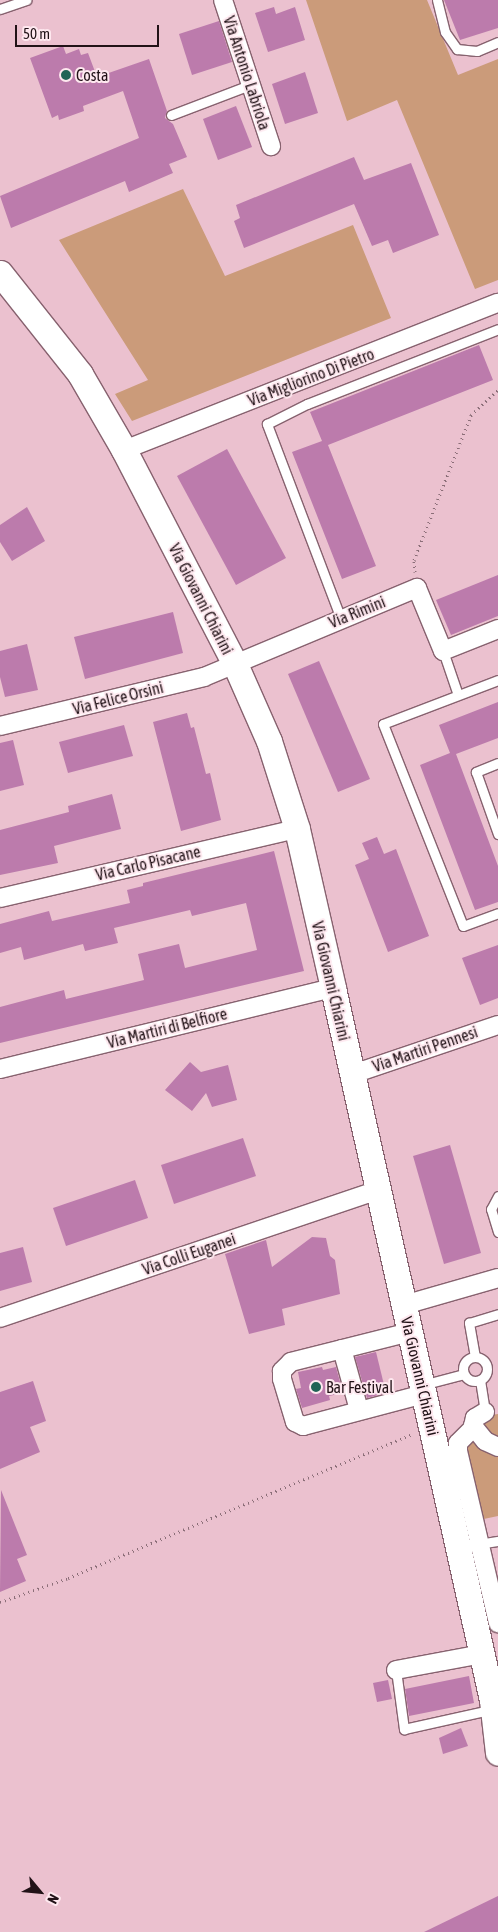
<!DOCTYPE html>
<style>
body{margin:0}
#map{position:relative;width:498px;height:1932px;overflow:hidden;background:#ebc1cf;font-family:"Asap Condensed",sans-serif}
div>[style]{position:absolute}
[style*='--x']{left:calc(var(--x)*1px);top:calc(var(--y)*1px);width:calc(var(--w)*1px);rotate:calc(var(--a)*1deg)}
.green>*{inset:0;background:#cb9b7a}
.building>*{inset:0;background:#bc7bac}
.path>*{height:3px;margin-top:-1.5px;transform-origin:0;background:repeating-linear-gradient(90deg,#8b6e78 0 1px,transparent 0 5px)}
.roads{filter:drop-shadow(1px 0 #87626f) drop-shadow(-1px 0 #87626f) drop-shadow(0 1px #87626f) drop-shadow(0 -1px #87626f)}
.lane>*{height:9px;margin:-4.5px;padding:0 4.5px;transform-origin:4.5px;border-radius:4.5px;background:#fff}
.lane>.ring{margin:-4.5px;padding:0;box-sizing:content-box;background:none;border:9px solid #fff;border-radius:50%}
.street>*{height:18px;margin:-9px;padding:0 9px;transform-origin:9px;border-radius:9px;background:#fff}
.secondary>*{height:25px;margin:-12.5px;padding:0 12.5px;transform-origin:12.5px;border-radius:12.5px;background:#fff}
.dots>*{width:14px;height:14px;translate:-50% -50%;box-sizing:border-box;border:2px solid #fee8ef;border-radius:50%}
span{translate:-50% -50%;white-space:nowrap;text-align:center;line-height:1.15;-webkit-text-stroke:4px #fee8ef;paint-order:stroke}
.street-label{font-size:16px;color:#211217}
.poi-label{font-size:16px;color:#211217}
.left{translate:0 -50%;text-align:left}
.north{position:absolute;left:15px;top:1867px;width:50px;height:50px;-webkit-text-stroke:4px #fee8ef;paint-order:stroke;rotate:118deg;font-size:14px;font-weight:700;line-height:20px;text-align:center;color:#211217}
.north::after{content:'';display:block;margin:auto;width:18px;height:22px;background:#211217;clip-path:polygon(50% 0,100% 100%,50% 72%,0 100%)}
.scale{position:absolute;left:15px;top:25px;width:144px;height:22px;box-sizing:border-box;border:2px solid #211217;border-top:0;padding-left:6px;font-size:15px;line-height:18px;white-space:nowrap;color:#211217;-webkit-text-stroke:4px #fee8ef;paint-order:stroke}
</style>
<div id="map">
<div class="green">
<div style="clip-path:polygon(306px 0,427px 0,458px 75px,498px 59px,498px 280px,475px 289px,397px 100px,347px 121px)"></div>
<div style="clip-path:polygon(183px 189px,225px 276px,353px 225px,391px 318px,132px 421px,115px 394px,148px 380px,59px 240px)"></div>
<div style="clip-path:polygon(498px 1414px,498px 1516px,479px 1520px,459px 1443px,477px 1417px)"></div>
</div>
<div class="building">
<div style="clip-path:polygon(444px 0,498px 0,498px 28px,460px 40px)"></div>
<div style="clip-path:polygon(274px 7px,276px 14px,295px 7px,305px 40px,268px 52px,255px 13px)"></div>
<div style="clip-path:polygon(219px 21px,232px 62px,192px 75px,179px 34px)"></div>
<div style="clip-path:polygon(63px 46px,66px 54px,79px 49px,81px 55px,88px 53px,97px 77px,149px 59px,167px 111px,165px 118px,173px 124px,187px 157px,169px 164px,173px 173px,129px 192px,125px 181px,11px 228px,0 196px,139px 138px,123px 91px,83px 106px,84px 111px,59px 120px,58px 115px,52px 118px,30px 58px)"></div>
<div style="clip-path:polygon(305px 72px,318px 113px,285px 124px,272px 84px)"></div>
<div style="clip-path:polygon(236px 106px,252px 147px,218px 160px,203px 119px)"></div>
<div style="clip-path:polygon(354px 157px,364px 180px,411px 163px,439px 235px,393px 253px,388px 240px,372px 246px,354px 204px,244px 248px,234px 221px,240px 218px,236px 205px)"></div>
<div style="clip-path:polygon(479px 345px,493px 380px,328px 445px,376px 566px,342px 579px,292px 452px,322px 441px,310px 412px)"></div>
<div style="clip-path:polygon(227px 449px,286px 558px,236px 585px,177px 476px)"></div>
<div style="clip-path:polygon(27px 507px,45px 541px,12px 561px,0 542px,0 525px)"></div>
<div style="clip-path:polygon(498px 575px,498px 616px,451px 635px,436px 600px)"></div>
<div style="clip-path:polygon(173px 612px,183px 653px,85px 679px,74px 637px)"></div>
<div style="clip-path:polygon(27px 644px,38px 690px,5px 697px,0 677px,0 651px)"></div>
<div style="clip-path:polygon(319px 661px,370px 779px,338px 792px,288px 674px)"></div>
<div style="clip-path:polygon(498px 702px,498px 738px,456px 754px,498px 866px,498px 902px,475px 910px,420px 765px,450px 753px,439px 725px)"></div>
<div style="clip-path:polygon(187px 713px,191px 728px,194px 727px,206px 774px,210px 773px,221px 820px,181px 831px,153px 722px)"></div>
<div style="clip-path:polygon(124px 725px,133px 756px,68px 773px,59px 742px)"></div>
<div style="clip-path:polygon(13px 740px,24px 785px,0 791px,0 743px)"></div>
<div style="clip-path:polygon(112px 794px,121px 829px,54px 846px,58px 863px,0 875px,0 830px,69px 812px,68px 806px)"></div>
<div style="clip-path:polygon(377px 837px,384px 854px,396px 849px,429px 936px,388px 952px,355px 865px,369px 859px,362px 843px)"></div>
<div style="clip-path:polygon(274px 851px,304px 971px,0 1043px,0 1007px,64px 990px,66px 999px,144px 980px,138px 954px,179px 944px,185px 968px,257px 950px,246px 903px,192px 916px,190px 910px,114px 928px,118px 943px,85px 951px,83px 944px,24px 960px,21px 947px,0 953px,0 924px,49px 911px,52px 921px,130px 903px,127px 890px,143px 886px,143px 883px)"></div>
<div style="clip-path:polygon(498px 945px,498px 998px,480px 1005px,462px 958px)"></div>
<div style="clip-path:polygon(190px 1062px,201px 1072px,228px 1065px,237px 1100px,212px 1107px,206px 1093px,192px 1111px,165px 1090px)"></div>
<div style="clip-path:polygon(243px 1138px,256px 1176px,174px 1204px,161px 1165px)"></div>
<div style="clip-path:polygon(450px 1145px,481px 1253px,444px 1264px,413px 1156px)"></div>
<div style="clip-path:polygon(135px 1180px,148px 1218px,66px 1246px,53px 1208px)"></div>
<div style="clip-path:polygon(312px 1237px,326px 1238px,330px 1256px,335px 1260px,340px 1294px,282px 1309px,285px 1325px,249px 1334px,225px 1254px,266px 1240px,272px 1267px)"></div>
<div style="clip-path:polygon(23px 1247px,32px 1282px,0 1291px,0 1253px)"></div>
<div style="clip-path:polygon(376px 1352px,386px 1393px,367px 1398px,355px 1357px)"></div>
<div style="clip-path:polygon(322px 1367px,323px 1370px,336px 1367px,343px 1393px,329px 1396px,330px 1400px,302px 1408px,296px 1389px,301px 1388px,298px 1372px)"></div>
<div style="clip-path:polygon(33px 1381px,46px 1421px,30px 1427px,40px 1452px,0 1469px,0 1392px)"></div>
<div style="clip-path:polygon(1px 1490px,27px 1555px,17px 1559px,26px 1581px,0 1592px)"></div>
<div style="clip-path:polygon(469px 1676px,474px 1703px,409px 1716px,405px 1689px)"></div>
<div style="clip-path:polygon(388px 1680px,392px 1699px,377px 1702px,373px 1683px)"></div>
<div style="clip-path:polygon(461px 1728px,468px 1746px,443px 1754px,439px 1738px)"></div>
<div style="clip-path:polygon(498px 1896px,498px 1932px,424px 1932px)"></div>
</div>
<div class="path">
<div style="--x:415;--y:572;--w:12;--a:-95"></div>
<div style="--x:414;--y:560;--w:156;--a:-68.5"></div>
<div style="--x:471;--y:415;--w:37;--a:-43"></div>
<div style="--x:0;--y:1602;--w:72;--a:-19.4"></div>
<div style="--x:68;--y:1578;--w:373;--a:-22.7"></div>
</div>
<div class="roads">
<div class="lane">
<div style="--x:437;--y:0;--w:33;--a:76"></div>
<div style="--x:445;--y:32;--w:21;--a:55"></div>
<div style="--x:457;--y:49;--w:20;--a:6"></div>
<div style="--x:477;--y:51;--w:23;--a:-23"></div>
<div style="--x:0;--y:9;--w:28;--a:-19"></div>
<div style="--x:171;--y:115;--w:87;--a:-20.9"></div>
<div style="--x:341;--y:619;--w:209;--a:-110.8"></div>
<div style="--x:267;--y:424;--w:45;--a:-26.6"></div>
<div style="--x:307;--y:404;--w:205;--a:-21.4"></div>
<div style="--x:443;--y:651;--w:46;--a:71.2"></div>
<div style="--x:498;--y:680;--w:123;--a:159.1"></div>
<div style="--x:383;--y:724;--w:217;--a:68.4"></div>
<div style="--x:463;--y:926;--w:37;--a:-20"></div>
<div style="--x:498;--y:763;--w:24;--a:158"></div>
<div style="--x:476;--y:772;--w:66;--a:70.5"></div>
<div style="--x:498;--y:1196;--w:15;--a:118"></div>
<div style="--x:491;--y:1209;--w:24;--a:73"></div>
<div class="ring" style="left:463px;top:1357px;width:15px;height:15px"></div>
<div style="--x:475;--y:1357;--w:35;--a:-100"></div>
<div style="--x:469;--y:1323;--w:30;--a:-17"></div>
<div style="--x:480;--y:1380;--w:32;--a:81"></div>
<div style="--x:422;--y:1385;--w:43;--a:-14.7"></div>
<div style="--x:459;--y:1547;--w:39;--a:-9"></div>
<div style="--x:396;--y:1670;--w:60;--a:82.3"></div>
<div style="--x:404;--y:1729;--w:88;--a:-12.5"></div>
</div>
<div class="street">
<div style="--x:223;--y:0;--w:154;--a:71.8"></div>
<div style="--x:124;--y:450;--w:402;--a:-21.5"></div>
<div style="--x:0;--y:726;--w:210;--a:-13.5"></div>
<div style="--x:204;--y:677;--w:231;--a:-22.7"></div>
<div style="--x:417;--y:588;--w:68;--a:67.6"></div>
<div style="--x:443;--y:651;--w:59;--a:-21.8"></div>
<div style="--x:0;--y:898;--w:305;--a:-13.1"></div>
<div style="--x:0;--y:1069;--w:343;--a:-13.7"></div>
<div style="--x:353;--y:1074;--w:153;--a:-18.7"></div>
<div style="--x:404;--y:1305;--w:98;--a:-16"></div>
<div style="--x:0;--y:1318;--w:399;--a:-18.7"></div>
<div style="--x:410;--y:1332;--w:123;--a:165.9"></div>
<div style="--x:291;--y:1362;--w:13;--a:135"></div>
<div style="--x:282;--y:1371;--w:8;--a:90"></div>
<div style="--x:282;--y:1379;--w:45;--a:73.2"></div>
<div style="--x:295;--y:1422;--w:9;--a:27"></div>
<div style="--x:303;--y:1426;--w:125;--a:-14.8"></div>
<div style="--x:342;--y:1349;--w:63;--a:74.4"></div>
<div style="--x:485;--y:1412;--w:12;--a:149"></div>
<div style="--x:475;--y:1418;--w:8;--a:104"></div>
<div style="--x:473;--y:1426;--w:19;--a:51"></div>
<div style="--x:485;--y:1441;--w:14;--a:25"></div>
<div style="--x:474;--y:1427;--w:23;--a:135"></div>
<div style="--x:458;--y:1443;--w:8;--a:90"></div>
<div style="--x:458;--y:1451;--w:177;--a:76.9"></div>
<div style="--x:396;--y:1670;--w:87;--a:-10.5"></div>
</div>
<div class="secondary">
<div style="--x:0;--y:273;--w:129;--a:51.6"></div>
<div style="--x:80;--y:374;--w:88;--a:59.9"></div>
<div style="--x:124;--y:450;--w:241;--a:62.6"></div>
<div style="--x:235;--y:664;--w:84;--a:66.2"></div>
<div style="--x:269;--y:741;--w:92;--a:72.3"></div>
<div style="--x:297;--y:829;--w:163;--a:77.2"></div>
<div style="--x:333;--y:988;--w:730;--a:77.41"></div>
<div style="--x:492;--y:1700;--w:53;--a:83.5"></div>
</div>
</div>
<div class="dots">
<div style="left:66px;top:75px;background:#206456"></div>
<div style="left:316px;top:1387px;background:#206456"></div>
</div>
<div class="street-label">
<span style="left:247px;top:73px;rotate:72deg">Via Antonio Labriola</span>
<span style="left:311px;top:377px;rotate:-21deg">Via Migliorino Di Pietro</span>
<span style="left:201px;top:599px;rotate:63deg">Via Giovanni Chiarini</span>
<span style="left:357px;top:612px;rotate:-22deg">Via Rimini</span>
<span style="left:118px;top:698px;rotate:-14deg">Via Felice Orsini</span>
<span style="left:148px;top:863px;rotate:-13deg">Via Carlo Pisacane</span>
<span style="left:331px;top:981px;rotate:77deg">Via Giovanni Chiarini</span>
<span style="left:167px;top:1028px;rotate:-14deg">Via Martiri di Belfiore</span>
<span style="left:425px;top:1049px;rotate:-19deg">Via Martiri Pennesi</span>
<span style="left:189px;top:1254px;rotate:-19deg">Via Colli Euganei</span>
<span style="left:420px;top:1376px;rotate:77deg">Via Giovanni Chiarini</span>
</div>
<div class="poi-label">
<span class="left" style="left:76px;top:75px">Costa</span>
<span class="left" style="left:326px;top:1387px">Bar Festival</span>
</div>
<div class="north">N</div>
<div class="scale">50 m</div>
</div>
